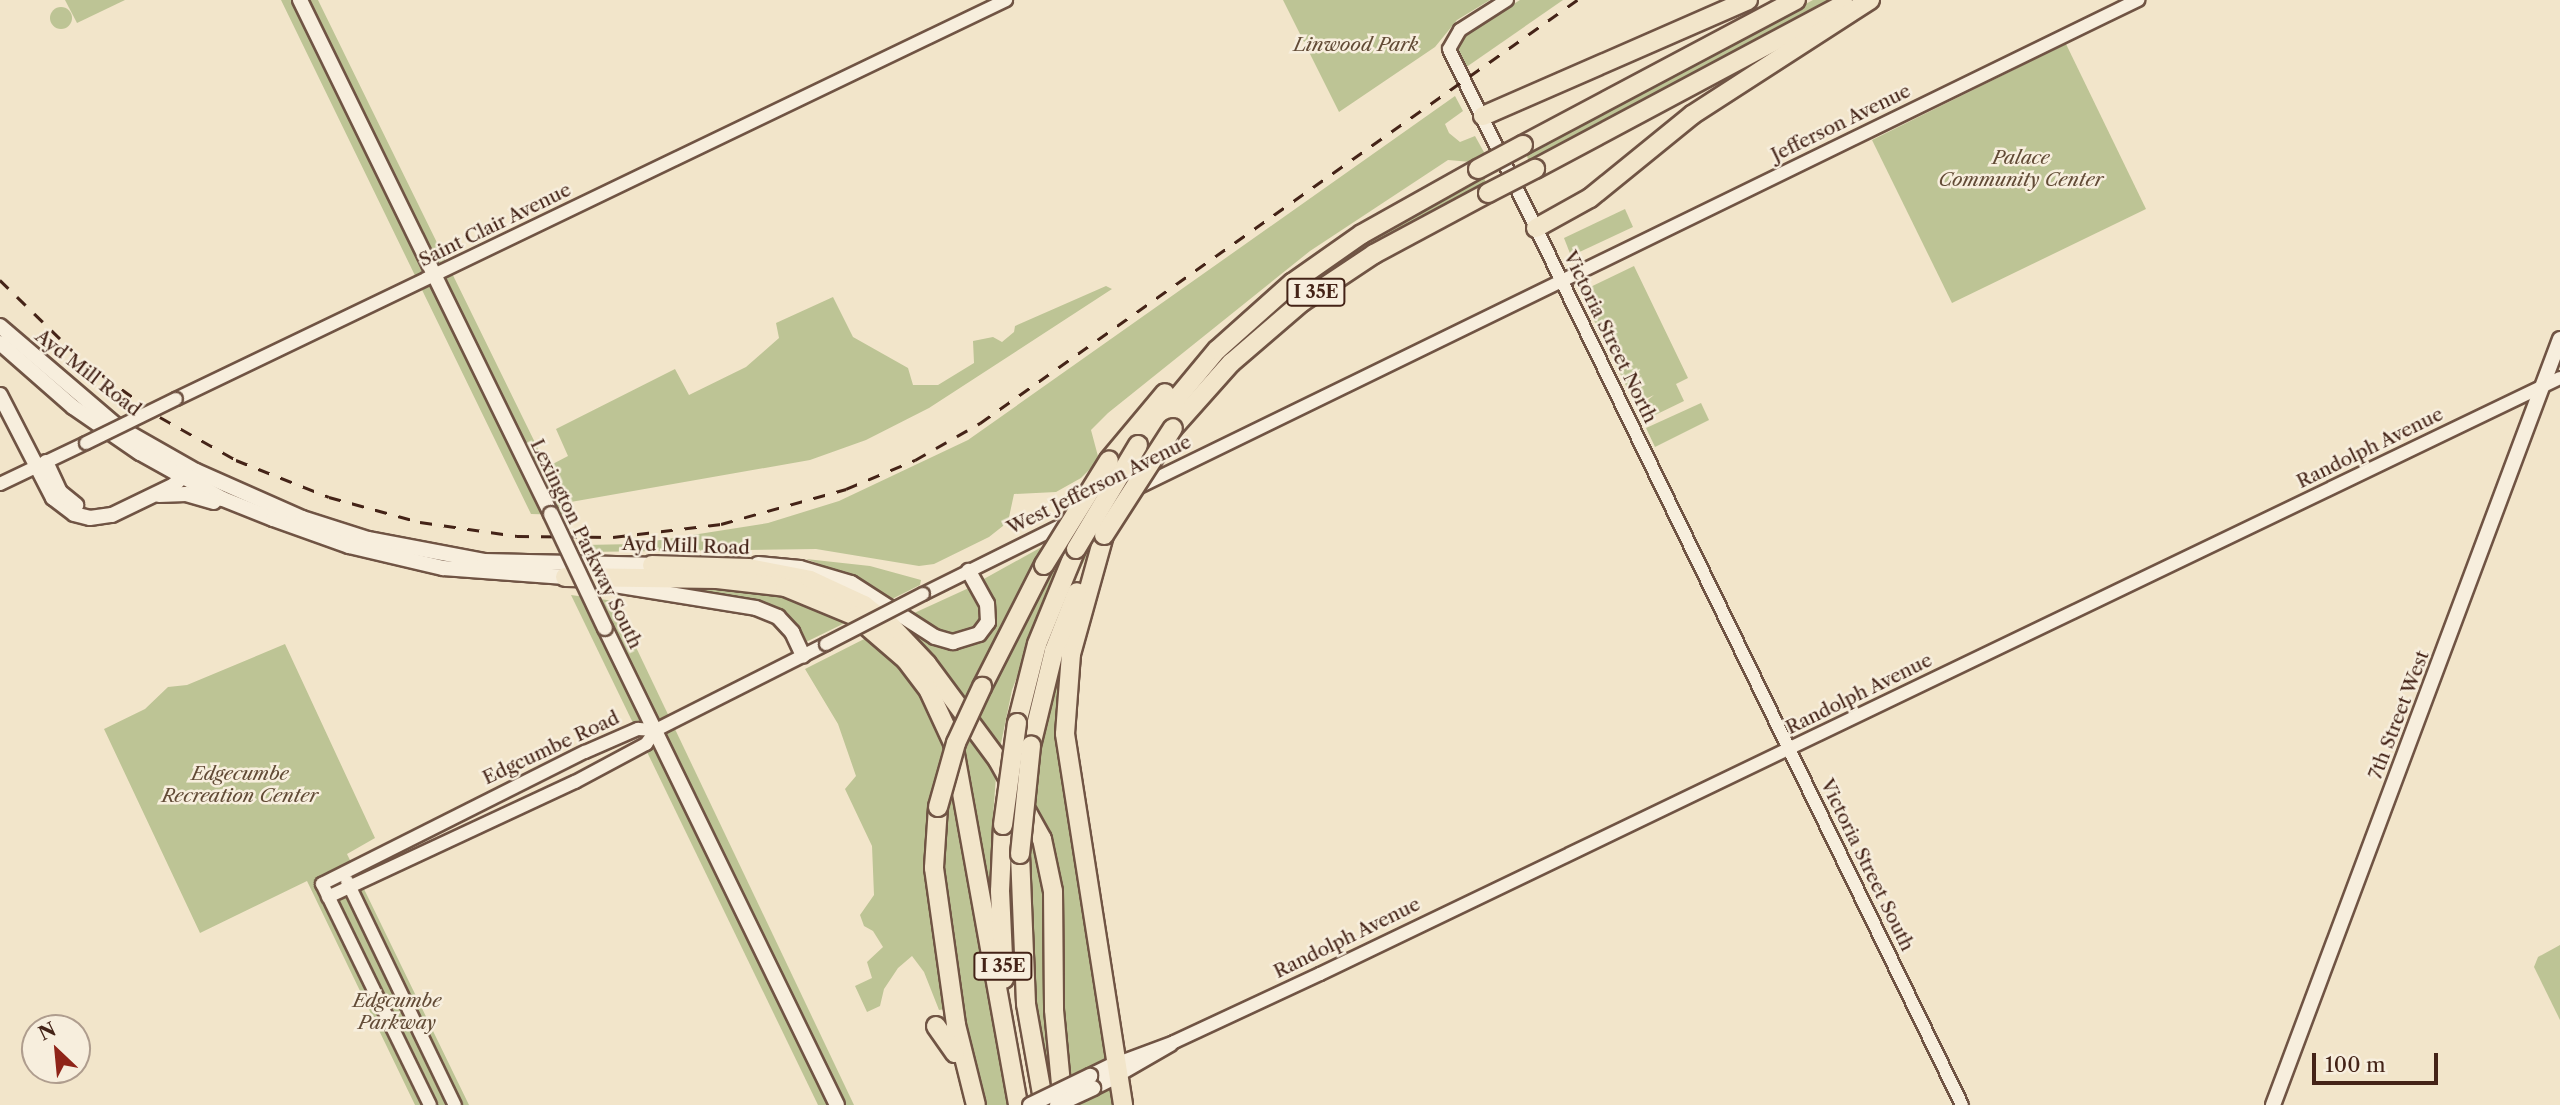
<!DOCTYPE html>
<style>
body{margin:0}
#map{position:relative;width:2560px;height:1105px;overflow:hidden;background:#f2e5ca;font-family:"Libre Caslon Text",serif}
div>[style]{position:absolute}
[style*='--x']{left:calc(var(--x)*1px);top:calc(var(--y)*1px);width:calc(var(--w)*1px);rotate:calc(var(--a)*1deg)}
.green>*{inset:0;background:#bdc495}
.round{border-radius:50%}
.roads{filter:drop-shadow(2px 0 #705444) drop-shadow(-2px 0 #705444) drop-shadow(0 2px #705444) drop-shadow(0 -2px #705444)}
.tertiary>*{height:12px;margin:-6px;padding:0 6px;transform-origin:6px;border-radius:6px;background:#f7eedd}
.secondary>*{height:14px;margin:-7px;padding:0 7px;transform-origin:7px;border-radius:7px;background:#f7eedd}
.motorway>*{height:18px;margin:-9px;padding:0 9px;transform-origin:9px;border-radius:9px;background:#f2e5ca}
.rail>*{height:2.5px;margin-top:-1.25px;transform-origin:0;background:repeating-linear-gradient(90deg,#442317 0 12px,transparent 0 24px)}
.bridges{filter:drop-shadow(2px 0 #705444) drop-shadow(-2px 0 #705444) drop-shadow(0 2px #705444) drop-shadow(0 -2px #705444)}
.tertiary-bridge>*{height:12px;margin:-6px;padding:0 6px;transform-origin:6px;border-radius:6px;background:#f7eedd}
.secondary-bridge>*{height:14px;margin:-7px;padding:0 7px;transform-origin:7px;border-radius:7px;background:#f7eedd}
.motorway-bridge>*{height:18px;margin:-9px;padding:0 9px;transform-origin:9px;border-radius:9px;background:#f2e5ca}
span{translate:-50% -50%;white-space:nowrap;text-align:center;line-height:1.15;-webkit-text-stroke:5px #f7eedd;paint-order:stroke}
.shield-label span{padding:2px 5px;background:#f7eedd;border:2px solid;border-radius:5px;-webkit-text-stroke-width:0}
.shield-label{font-size:18px;color:#442317;font-weight:700}
.park-label{font-size:19px;color:#624b36;font-style:italic}
.street-label{font-size:19px;color:#442317}
.north{position:absolute;left:21px;top:1014px;width:70px;height:70px;box-sizing:border-box;background:#f7eedd;border:2px solid #af9d8e;border-radius:50%;rotate:334deg;font-size:19px;font-weight:700;line-height:28px;text-align:center;color:#442317}
.north::after{content:'';display:block;margin:auto;width:24px;height:32px;background:#8f2418;clip-path:polygon(50% 0,100% 100%,50% 72%,0 100%)}
.scale{position:absolute;left:2312px;top:1053px;width:126px;height:32px;box-sizing:border-box;border:4px solid #442317;border-top:0;padding-left:9px;font-size:21px;line-height:24px;white-space:nowrap;color:#442317;-webkit-text-stroke:5px #f7eedd;paint-order:stroke}
</style>
<div id="map">
<div class="green">
<div style="clip-path:polygon(65px 0,125px 0,77px 23px)"></div>
<div style="clip-path:polygon(281px 0,318px 0,547px 467px,568px 456px,556px 429px,675px 369px,689px 395px,746px 367px,779px 338px,776px 323px,833px 297px,853px 337px,908px 368px,913px 385px,938px 385px,974px 363px,973px 341px,993px 337px,1002px 342px,1014px 332px,1015px 326px,1106px 286px,1112px 289px,929px 408px,866px 440px,810px 460px,565px 503px,570px 515px,531px 514px)"></div>
<div style="clip-path:polygon(1283px 0,1490px 0,1457px 20px,1435px 47px,1339px 112px)"></div>
<div style="clip-path:polygon(1520px 0,1563px 0,1465px 68px,1458px 47px,1467px 33px)"></div>
<div style="clip-path:polygon(1813px 0,1831px 0,1530px 164px,1526px 154px)"></div>
<div class="round" style="left:50px;top:7px;width:22px;height:22px"></div>
<div style="clip-path:polygon(2066px 44px,2146px 209px,1952px 303px,1872px 140px)"></div>
<div style="clip-path:polygon(1455px 96px,1463px 111px,1445px 124px,1449px 133px,1460px 142px,1475px 136px,1485px 154px,1471px 162px,1448px 160px,1310px 251px,1108px 413px,1091px 430px,1099px 460px,1081px 478px,1056px 492px,1014px 494px,1008px 522px,989px 537px,934px 564px,919px 566px,816px 549px,583px 552px,584px 545px,635px 544px,768px 523px,839px 501px,968px 440px)"></div>
<div style="clip-path:polygon(1483px 176px,1488px 186px,1363px 254px,1152px 439px,1207px 373px,1290px 295px,1366px 241px)"></div>
<div style="clip-path:polygon(1625px 209px,1633px 227px,1571px 256px,1564px 238px)"></div>
<div style="clip-path:polygon(1634px 266px,1688px 378px,1676px 384px,1684px 401px,1651px 417px,1644px 403px,1654px 395px,1635px 404px,1580px 292px)"></div>
<div style="clip-path:polygon(1701px 403px,1709px 420px,1655px 447px,1646px 428px)"></div>
<div style="clip-path:polygon(1093px 543px,1072px 586px,1023px 749px,1036px 677px,1054px 623px,1079px 563px)"></div>
<div style="clip-path:polygon(1047px 544px,965px 709px,893px 624px,904px 618px,934px 640px,993px 625px,993px 602px,982px 580px)"></div>
<div style="clip-path:polygon(1063px 558px,1012px 690px,999px 753px,973px 720px,1050px 564px)"></div>
<div style="clip-path:polygon(806px 559px,870px 566px,921px 580px,920px 585px,890px 600px,853px 577px)"></div>
<div style="clip-path:polygon(617px 585px,760px 585px,853px 619px,804px 643px,788px 620px)"></div>
<div style="clip-path:polygon(971px 587px,983px 601px,981px 627px,958px 636px,942px 634px,912px 614px)"></div>
<div style="clip-path:polygon(571px 595px,614px 601px,854px 1105px,818px 1105px)"></div>
<div style="clip-path:polygon(874px 634px,918px 684px,947px 744px,929px 818px,927px 880px,945px 1009px,939px 1010px,924px 972px,912px 956px,898px 968px,884px 989px,880px 1006px,867px 1012px,855px 986px,872px 978px,867px 962px,883px 947px,873px 931px,864px 926px,860px 915px,874px 895px,872px 846px,845px 789px,856px 776px,838px 724px,805px 669px)"></div>
<div style="clip-path:polygon(285px 644px,375px 838px,347px 854px,469px 1105px,415px 1105px,307px 881px,200px 933px,104px 729px,145px 709px,168px 687px,187px 685px)"></div>
<div style="clip-path:polygon(1063px 655px,1108px 1060px,1065px 1080px,1058px 987px,1032px 807px,1044px 726px)"></div>
<div style="clip-path:polygon(970px 726px,997px 763px,992px 830px,995px 972px,961px 744px)"></div>
<div style="clip-path:polygon(950px 778px,1011px 1105px,982px 1105px,962px 1030px,941px 853px)"></div>
<div style="clip-path:polygon(1031px 817px,1044px 854px,1058px 1084px,1049px 1088px,1034px 1002px,1028px 890px)"></div>
<div style="clip-path:polygon(1011px 825px,1015px 966px,1032px 1097px,1011px 966px)"></div>
<div style="clip-path:polygon(2560px 945px,2560px 1020px,2534px 967px,2538px 957px)"></div>
<div style="clip-path:polygon(1113px 1087px,1116px 1105px,1075px 1105px,1084px 1100px)"></div>
</div>
<div class="roads">
<div class="tertiary">
<div style="--x:1507;--y:0;--w:56;--a:147.4"></div>
<div style="--x:1460;--y:30;--w:22;--a:120"></div>
<div style="--x:1449;--y:49;--w:1174;--a:64.09"></div>
<div style="--x:176;--y:399;--w:921;--a:-25.67"></div>
<div style="--x:0;--y:484;--w:95;--a:-25.5"></div>
<div style="--x:1102;--y:505;--w:1153;--a:-25.99"></div>
<div style="--x:923;--y:594;--w:164;--a:-26.4"></div>
<div style="--x:347;--y:881;--w:249;--a:64.3"></div>
<div style="--x:328;--y:897;--w:272;--a:-25"></div>
<div style="--x:575;--y:782;--w:81;--a:-28.2"></div>
<div style="--x:646;--y:744;--w:17;--a:-54"></div>
<div style="--x:656;--y:730;--w:191;--a:-26.8"></div>
<div style="--x:1115;--y:1064;--w:63;--a:-20.4"></div>
<div style="--x:1174;--y:1042;--w:161;--a:-25"></div>
<div style="--x:1320;--y:974;--w:1376;--a:-25.67"></div>
<div style="--x:1117;--y:1076;--w:62;--a:-29.9"></div>
<div style="--x:430;--y:1105;--w:246;--a:-116"></div>
<div style="--x:322;--y:884;--w:294;--a:-26.7"></div>
<div style="--x:585;--y:752;--w:58;--a:-23.5"></div>
<div style="--x:638;--y:729;--w:18;--a:3"></div>
</div>
<div class="secondary">
<div style="--x:300;--y:0;--w:572;--a:63.97"></div>
<div style="--x:0;--y:326;--w:154;--a:40.5"></div>
<div style="--x:117;--y:426;--w:91;--a:29.7"></div>
<div style="--x:196;--y:471;--w:116;--a:23.9"></div>
<div style="--x:302;--y:518;--w:69;--a:17.7"></div>
<div style="--x:368;--y:539;--w:118;--a:10.7"></div>
<div style="--x:484;--y:561;--w:176;--a:1.3"></div>
<div style="--x:0;--y:343;--w:97;--a:41.2"></div>
<div style="--x:73;--y:407;--w:81;--a:34.5"></div>
<div style="--x:140;--y:453;--w:95;--a:29"></div>
<div style="--x:223;--y:499;--w:54;--a:21.8"></div>
<div style="--x:273;--y:519;--w:81;--a:19.6"></div>
<div style="--x:349;--y:546;--w:97;--a:13.2"></div>
<div style="--x:443;--y:568;--w:122;--a:4.2"></div>
<div style="--x:565;--y:577;--w:193;--a:9.2"></div>
<div style="--x:756;--y:608;--w:24;--a:22"></div>
<div style="--x:778;--y:617;--w:21;--a:47"></div>
<div style="--x:792;--y:632;--w:26;--a:65"></div>
<div style="--x:0;--y:395;--w:116;--a:62.8"></div>
<div style="--x:53;--y:498;--w:26;--a:37"></div>
<div style="--x:74;--y:514;--w:16;--a:14"></div>
<div style="--x:90;--y:518;--w:22;--a:-8"></div>
<div style="--x:112;--y:515;--w:69;--a:-25.8"></div>
<div style="--x:174;--y:485;--w:17;--a:-45"></div>
<div style="--x:46;--y:462;--w:33;--a:65"></div>
<div style="--x:60;--y:492;--w:21;--a:39"></div>
<div style="--x:159;--y:495;--w:27;--a:-2"></div>
<div style="--x:186;--y:494;--w:29;--a:16"></div>
<div style="--x:758;--y:564;--w:42;--a:5.4"></div>
<div style="--x:800;--y:568;--w:53;--a:16.4"></div>
<div style="--x:851;--y:583;--w:100;--a:32.7"></div>
<div style="--x:935;--y:637;--w:19;--a:16"></div>
<div style="--x:953;--y:642;--w:27;--a:-17"></div>
<div style="--x:979;--y:634;--w:15;--a:-53"></div>
<div style="--x:988;--y:622;--w:18;--a:-93"></div>
<div style="--x:987;--y:604;--w:38;--a:-119"></div>
<div style="--x:605;--y:628;--w:530;--a:64.06"></div>
<div style="--x:1090;--y:1076;--w:28;--a:-26"></div>
<div style="--x:1093;--y:1088;--w:27;--a:-27"></div>
<div style="--x:2273;--y:1105;--w:818;--a:-69.46"></div>
</div>
<div class="motorway">
<div style="--x:1483;--y:116;--w:289;--a:-23.6"></div>
<div style="--x:1523;--y:145;--w:309;--a:-28"></div>
<div style="--x:1535;--y:169;--w:350;--a:-28.1"></div>
<div style="--x:1536;--y:228;--w:62;--a:-29.1"></div>
<div style="--x:1590;--y:198;--w:132;--a:-39.1"></div>
<div style="--x:1692;--y:115;--w:212;--a:-32.9"></div>
<div style="--x:1173;--y:428;--w:87;--a:-48.3"></div>
<div style="--x:1231;--y:363;--w:94;--a:-40.7"></div>
<div style="--x:1302;--y:302;--w:87;--a:-33.7"></div>
<div style="--x:1374;--y:254;--w:129;--a:-28.2"></div>
<div style="--x:1138;--y:445;--w:124;--a:-50.3"></div>
<div style="--x:1217;--y:350;--w:101;--a:-41.8"></div>
<div style="--x:1292;--y:283;--w:85;--a:-35"></div>
<div style="--x:1362;--y:234;--w:133;--a:-29.3"></div>
<div style="--x:1109;--y:460;--w:87;--a:-50.1"></div>
<div style="--x:1104;--y:535;--w:123;--a:105.5"></div>
<div style="--x:1071;--y:654;--w:80;--a:94.3"></div>
<div style="--x:1065;--y:734;--w:376;--a:81.1"></div>
<div style="--x:652;--y:565;--w:97;--a:1.8"></div>
<div style="--x:749;--y:568;--w:62;--a:11.1"></div>
<div style="--x:810;--y:580;--w:60;--a:24.8"></div>
<div style="--x:864;--y:605;--w:34;--a:38"></div>
<div style="--x:891;--y:626;--w:52;--a:46.5"></div>
<div style="--x:927;--y:664;--w:119;--a:53.5"></div>
<div style="--x:998;--y:760;--w:90;--a:60.9"></div>
<div style="--x:1042;--y:839;--w:53;--a:78.1"></div>
<div style="--x:1053;--y:891;--w:119;--a:89.5"></div>
<div style="--x:1054;--y:1010;--w:95;--a:84.6"></div>
<div style="--x:565;--y:577;--w:152;--a:0.8"></div>
<div style="--x:717;--y:579;--w:68;--a:6.7"></div>
<div style="--x:785;--y:587;--w:76;--a:22.5"></div>
<div style="--x:855;--y:616;--w:67;--a:40.8"></div>
<div style="--x:906;--y:660;--w:39;--a:53"></div>
<div style="--x:929;--y:691;--w:57;--a:65.2"></div>
<div style="--x:953;--y:743;--w:368;--a:79.8"></div>
<div style="--x:982;--y:687;--w:137;--a:-63.1"></div>
<div style="--x:1017;--y:723;--w:81;--a:-75.8"></div>
<div style="--x:1037;--y:644;--w:103;--a:-67.7"></div>
<div style="--x:1031;--y:746;--w:98;--a:-76.4"></div>
<div style="--x:1054;--y:651;--w:63;--a:-68.7"></div>
<div style="--x:938;--y:807;--w:61;--a:93.8"></div>
<div style="--x:934;--y:868;--w:159;--a:82"></div>
<div style="--x:956;--y:1025;--w:82;--a:76"></div>
<div style="--x:1003;--y:825;--w:66;--a:92.6"></div>
<div style="--x:1000;--y:891;--w:88;--a:87.4"></div>
<div style="--x:1020;--y:854;--w:150;--a:87.7"></div>
<div style="--x:1026;--y:1004;--w:103;--a:79.9"></div>
<div style="--x:936;--y:1026;--w:33;--a:55"></div>
</div>
</div>
<div class="rail">
<div style="--x:0;--y:280;--w:116;--a:44.3"></div>
<div style="--x:83;--y:361;--w:95;--a:36"></div>
<div style="--x:160;--y:417;--w:87;--a:29.5"></div>
<div style="--x:236;--y:460;--w:100;--a:21.7"></div>
<div style="--x:329;--y:497;--w:94;--a:15.4"></div>
<div style="--x:420;--y:522;--w:98;--a:8.2"></div>
<div style="--x:517;--y:536;--w:96;--a:0.6"></div>
<div style="--x:613;--y:537;--w:109;--a:-6.9"></div>
<div style="--x:721;--y:524;--w:130;--a:-15.6"></div>
<div style="--x:846;--y:489;--w:75;--a:-22.8"></div>
<div style="--x:915;--y:460;--w:75;--a:-29.6"></div>
<div style="--x:980;--y:423;--w:732;--a:-35.32"></div>
</div>
<div class="bridges">
<div class="tertiary-bridge">
<div style="--x:86;--y:443;--w:100;--a:-26.1"></div>
<div style="--x:826;--y:644;--w:109;--a:-27.3"></div>
</div>
<div class="secondary-bridge">
<div style="--x:551;--y:514;--w:126;--a:64.7"></div>
<div style="--x:1030;--y:1105;--w:67;--a:-25.8"></div>
<div style="--x:1057;--y:1105;--w:40;--a:-25"></div>
</div>
<div class="motorway-bridge">
<div style="--x:1478;--y:169;--w:51;--a:-28.1"></div>
<div style="--x:1488;--y:193;--w:53;--a:-27.1"></div>
<div style="--x:1104;--y:535;--w:127;--a:-57.2"></div>
<div style="--x:1076;--y:549;--w:121;--a:-59.2"></div>
<div style="--x:1044;--y:565;--w:123;--a:-58.2"></div>
<div style="--x:938;--y:807;--w:66;--a:-74.3"></div>
<div style="--x:956;--y:743;--w:62;--a:-65.1"></div>
<div style="--x:1003;--y:825;--w:103;--a:-82.2"></div>
<div style="--x:1020;--y:854;--w:109;--a:-84.2"></div>
</div>
</div>
<div class="shield-label">
<span style="left:1316px;top:292px">I 35E</span>
<span style="left:1003px;top:966px">I 35E</span>
</div>
<div class="park-label">
<span style="left:1356px;top:45px">Linwood Park</span>
<span style="left:2021px;top:169px">Palace<br>Community Center</span>
<span style="left:240px;top:785px">Edgecumbe<br>Recreation Center</span>
<span style="left:397px;top:1012px">Edgcumbe<br>Parkway</span>
</div>
<div class="street-label">
<span style="left:1841px;top:123px;rotate:-26deg">Jefferson Avenue</span>
<span style="left:495px;top:225px;rotate:-26deg">Saint Clair Avenue</span>
<span style="left:1610px;top:337px;rotate:64deg">Victoria Street North</span>
<span style="left:88px;top:373px;rotate:38deg">Ayd Mill Road</span>
<span style="left:2370px;top:448px;rotate:-26deg">Randolph Avenue</span>
<span style="left:1099px;top:485px;rotate:-26deg">West Jefferson Avenue</span>
<span style="left:586px;top:544px;rotate:64deg">Lexington Parkway South</span>
<span style="left:686px;top:546px;rotate:2deg">Ayd Mill Road</span>
<span style="left:1859px;top:694px;rotate:-26deg">Randolph Avenue</span>
<span style="left:2399px;top:715px;rotate:-69deg">7th Street West</span>
<span style="left:551px;top:748px;rotate:-25deg">Edgcumbe Road</span>
<span style="left:1867px;top:865px;rotate:64deg">Victoria Street South</span>
<span style="left:1347px;top:938px;rotate:-26deg">Randolph Avenue</span>
</div>
<div class="north">N</div>
<div class="scale">100 m</div>
</div>
